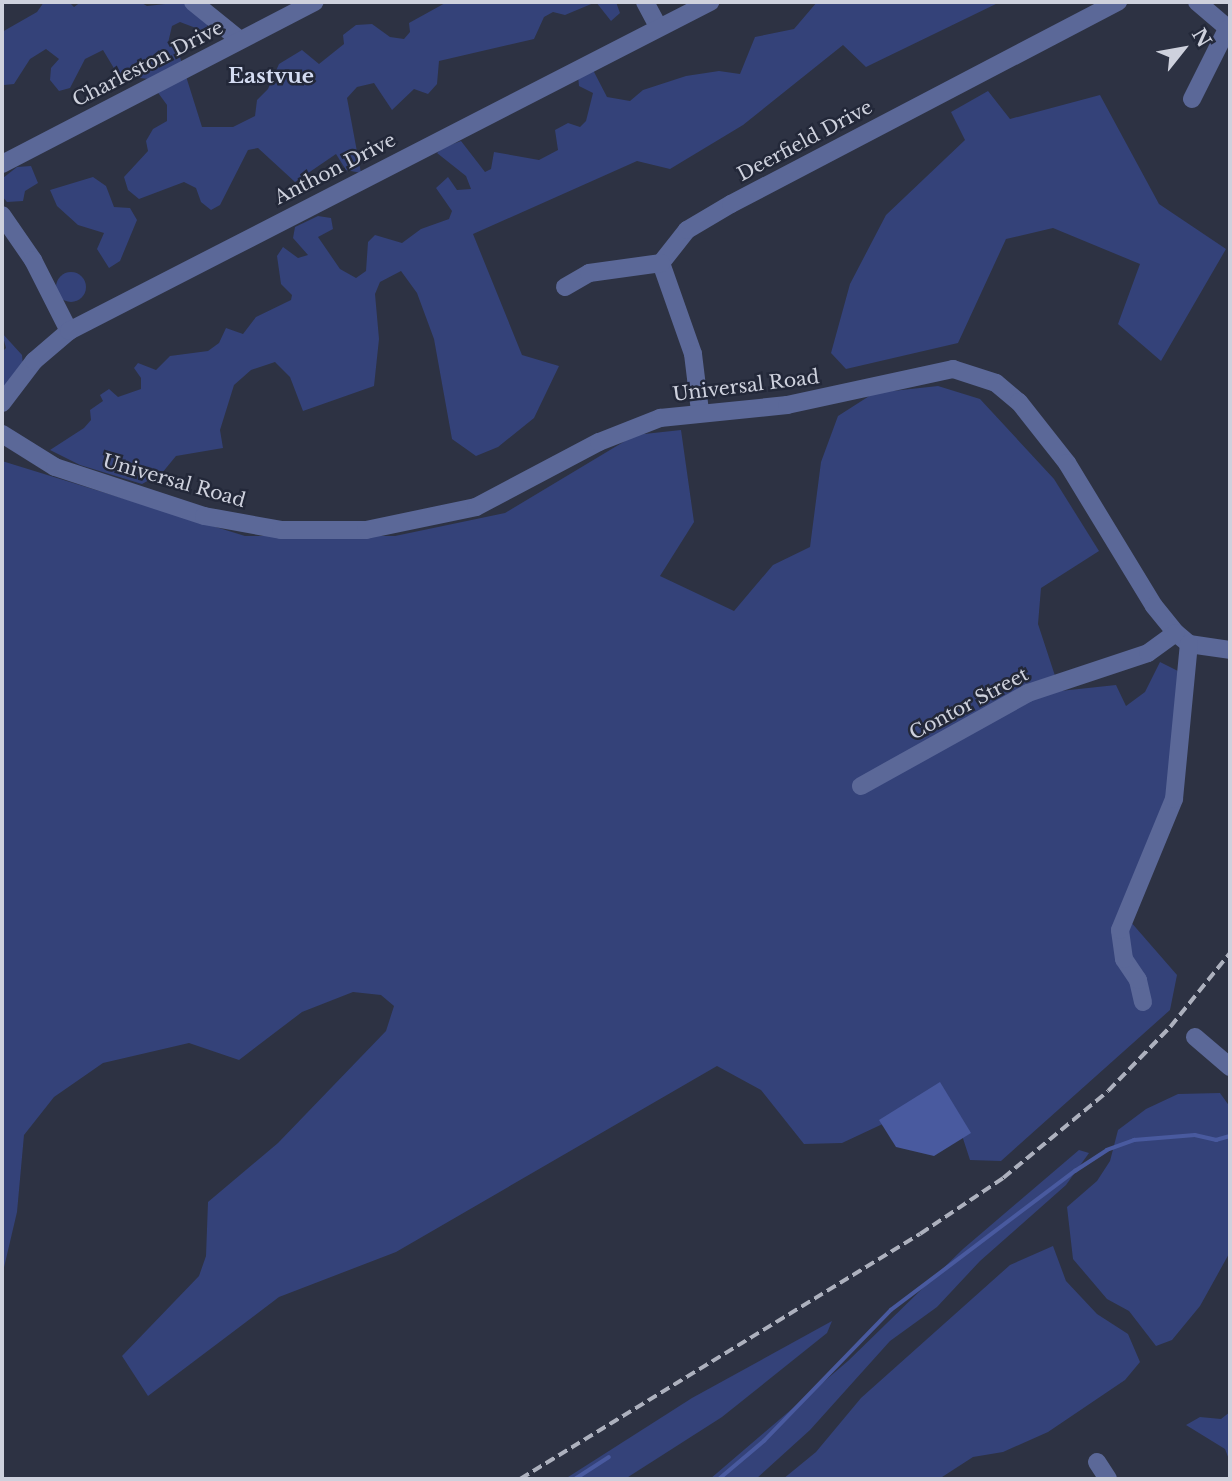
<!DOCTYPE html>
<style>
body{margin:0}
#map{position:relative;width:1232px;height:1481px;overflow:hidden;background:#2d3243;font-family:"Libre Baskerville",serif}
div>[style]{position:absolute}
[style*='--x']{left:calc(var(--x)*1px);top:calc(var(--y)*1px);width:calc(var(--w)*1px);rotate:calc(var(--a)*1deg)}
.green>*{inset:0;background:#344279}
.round{border-radius:50%}
.water>*{inset:0;background:#495a9f}
.stream>*{height:3.5px;margin:-1.75px;padding:0 1.75px;transform-origin:1.75px;border-radius:1.75px;background:#495a9f}
.minor>*{height:18px;margin:-9px;padding:0 9px;transform-origin:9px;border-radius:9px;background:#5b6898}
.rail>*{height:3.5px;margin-top:-1.75px;transform-origin:0;background:repeating-linear-gradient(90deg,#adb1be 0 10px,transparent 0 15px)}
span{translate:-50% -50%;white-space:nowrap;text-align:center;line-height:1.15;-webkit-text-stroke:5px #232839;paint-order:stroke}
.street-label{font-size:19px;color:#ced1dd}
.neighbourhood-label{font-size:21px;color:#d4dcf2;font-weight:700}
.frame{position:absolute;inset:0;border:4px solid #ced1dd;pointer-events:none}
.north{position:absolute;left:1148px;top:14px;width:70px;height:70px;-webkit-text-stroke:5px #232839;paint-order:stroke;rotate:59deg;font-size:19px;font-weight:700;line-height:28px;text-align:center;color:#ced1dd}
.north::after{content:'';display:block;margin:auto;width:24px;height:32px;background:#ced1dd;clip-path:polygon(50% 0,100% 100%,50% 72%,0 100%)}
</style>
<div id="map">
<div class="green">
<div style="clip-path:polygon(44px 2px,69px 2px,74px 7px,81px 2px,140px 2px,147px 6px,183px 2px,208px 20px,207px 28px,201px 30px,180px 22px,172px 26px,168px 43px,179px 54px,202px 127px,233px 127px,255px 116px,257px 100px,268px 89px,279px 64px,302px 50px,319px 64px,344px 44px,343px 35px,356px 25px,372px 24px,390px 37px,404px 39px,410px 32px,409px 23px,447px 2px,616px 2px,620px 13px,611px 21px,596px 2px,565px 15px,553px 12px,544px 17px,534px 39px,439px 61px,437px 84px,428px 94px,414px 89px,392px 110px,374px 83px,357px 87px,347px 98px,361px 173px,346px 170px,336px 154px,295px 182px,258px 148px,248px 150px,220px 205px,211px 210px,201px 202px,196px 188px,184px 182px,139px 199px,128px 190px,124px 177px,148px 151px,146px 141px,153px 129px,167px 121px,167px 105px,148px 79px,118px 75px,103px 50px,85px 59px,70px 88px,59px 91px,50px 80px,51px 68px,59px 59px,46px 49px,30px 59px,14px 84px,4px 85px,2px 32px,37px 12px)"></div>
<div style="clip-path:polygon(817px 2px,1000px 2px,866px 67px,843px 45px,743px 125px,670px 169px,637px 161px,473px 234px,522px 355px,559px 366px,534px 418px,498px 447px,476px 456px,452px 439px,434px 339px,417px 293px,401px 271px,380px 282px,375px 294px,379px 339px,374px 386px,303px 411px,290px 377px,275px 362px,251px 370px,234px 385px,220px 430px,223px 448px,176px 456px,162px 473px,142px 484px,80px 465px,50px 450px,84px 428px,91px 420px,90px 410px,103px 401px,100px 395px,109px 389px,118px 397px,141px 389px,141px 378px,134px 368px,138px 363px,156px 370px,170px 356px,208px 351px,219px 343px,226px 328px,243px 334px,256px 317px,291px 300px,292px 295px,281px 284px,277px 256px,283px 247px,298px 258px,308px 255px,293px 238px,295px 227px,318px 216px,331px 218px,333px 229px,318px 237px,340px 269px,356px 278px,366px 271px,368px 242px,375px 235px,402px 243px,421px 229px,449px 219px,452px 211px,436px 188px,448px 177px,457px 190px,471px 189px,466px 176px,437px 153px,442px 148px,461px 141px,485px 172px,491px 169px,494px 152px,539px 160px,558px 150px,555px 130px,568px 123px,580px 127px,586px 121px,593px 93px,579px 86px,578px 76px,593px 70px,607px 97px,630px 101px,643px 90px,686px 76px,719px 71px,740px 74px,755px 37px,794px 29px)"></div>
<div style="clip-path:polygon(988px 91px,1010px 119px,1100px 95px,1159px 204px,1226px 249px,1161px 361px,1118px 324px,1140px 264px,1053px 228px,1006px 239px,958px 343px,846px 369px,831px 353px,850px 284px,886px 215px,965px 140px,951px 112px)"></div>
<div style="clip-path:polygon(31px 166px,38px 183px,25px 191px,23px 201px,7px 202px,2px 196px,3px 178px,17px 167px)"></div>
<div style="clip-path:polygon(93px 177px,106px 186px,114px 207px,130px 208px,137px 220px,120px 261px,109px 268px,97px 249px,104px 233px,78px 225px,57px 206px,50px 190px)"></div>
<div class="round" style="left:56px;top:272px;width:30px;height:30px"></div>
<div style="clip-path:polygon(2px 333px,22px 355px,23px 366px,2px 389px,2px 352px,6px 348px)"></div>
<div style="clip-path:polygon(938px 386px,980px 399px,1054px 479px,1099px 551px,1041px 588px,1038px 624px,1060px 691px,1116px 685px,1126px 706px,1145px 692px,1160px 662px,1178px 671px,1176px 814px,1123px 913px,1177px 975px,1170px 1010px,1001px 1161px,970px 1160px,956px 1117px,936px 1099px,842px 1143px,804px 1144px,761px 1090px,717px 1066px,396px 1252px,279px 1297px,148px 1396px,122px 1356px,199px 1276px,206px 1256px,208px 1202px,278px 1143px,386px 1031px,394px 1006px,381px 995px,353px 992px,302px 1012px,239px 1060px,189px 1043px,103px 1063px,54px 1097px,24px 1135px,17px 1212px,2px 1276px,2px 461px,245px 536px,395px 536px,505px 513px,635px 435px,681px 430px,694px 522px,660px 576px,734px 611px,773px 565px,810px 547px,821px 462px,838px 416px,874px 393px)"></div>
<div style="clip-path:polygon(1220px 1093px,1230px 1107px,1230px 1252px,1200px 1306px,1172px 1340px,1156px 1346px,1129px 1311px,1107px 1299px,1073px 1259px,1067px 1207px,1097px 1181px,1110px 1161px,1118px 1130px,1146px 1109px,1178px 1094px)"></div>
<div style="clip-path:polygon(1079px 1150px,1089px 1153px,1066px 1185px,980px 1261px,937px 1307px,890px 1341px,810px 1430px,756px 1479px,710px 1479px,848px 1361px,963px 1249px)"></div>
<div style="clip-path:polygon(1053px 1246px,1066px 1281px,1097px 1314px,1128px 1334px,1140px 1362px,1125px 1380px,1048px 1432px,1003px 1452px,973px 1457px,939px 1479px,783px 1479px,816px 1452px,861px 1398px,1010px 1265px)"></div>
<div style="clip-path:polygon(832px 1321px,827px 1333px,722px 1417px,625px 1479px,565px 1479px,692px 1398px)"></div>
<div style="clip-path:polygon(1230px 1412px,1230px 1462px,1225px 1449px,1186px 1425px,1200px 1417px,1221px 1419px)"></div>
</div>
<div class="water">
<div style="clip-path:polygon(940px 1082px,971px 1133px,934px 1156px,896px 1147px,879px 1120px)"></div>
</div>
<div class="stream">
<div style="--x:575;--y:1479;--w:40;--a:-32.9"></div>
<div style="--x:719;--y:1479;--w:59;--a:-40.2"></div>
<div style="--x:764;--y:1441;--w:182;--a:-45.9"></div>
<div style="--x:891;--y:1310;--w:231;--a:-37.1"></div>
<div style="--x:1075;--y:1171;--w:38;--a:-33"></div>
<div style="--x:1107;--y:1150;--w:29;--a:-20"></div>
<div style="--x:1134;--y:1140;--w:61;--a:-4.7"></div>
<div style="--x:1195;--y:1135;--w:22;--a:13"></div>
<div style="--x:1216;--y:1140;--w:15;--a:-16"></div>
</div>
<div class="minor">
<div style="--x:193;--y:2;--w:60;--a:39"></div>
<div style="--x:645;--y:2;--w:27;--a:62"></div>
<div style="--x:1197;--y:2;--w:43;--a:40.3"></div>
<div style="--x:1192;--y:99;--w:78;--a:-63.4"></div>
<div style="--x:2;--y:164;--w:352;--a:-27.4"></div>
<div style="--x:2;--y:215;--w:55;--a:55.4"></div>
<div style="--x:33;--y:260;--w:80;--a:63.1"></div>
<div style="--x:661;--y:263;--w:42;--a:-51.8"></div>
<div style="--x:687;--y:230;--w:51;--a:-30.6"></div>
<div style="--x:731;--y:204;--w:437;--a:-27.6"></div>
<div style="--x:661;--y:263;--w:96;--a:70.6"></div>
<div style="--x:693;--y:354;--w:57;--a:83"></div>
<div style="--x:565;--y:287;--w:28;--a:-30"></div>
<div style="--x:589;--y:273;--w:73;--a:-7.9"></div>
<div style="--x:2;--y:403;--w:53;--a:-52.7"></div>
<div style="--x:34;--y:361;--w:46;--a:-40.6"></div>
<div style="--x:69;--y:331;--w:721;--a:-27.17"></div>
<div style="--x:2;--y:434;--w:62;--a:31.9"></div>
<div style="--x:55;--y:467;--w:157;--a:18.2"></div>
<div style="--x:204;--y:516;--w:78;--a:10.3"></div>
<div style="--x:281;--y:530;--w:85;--a:0"></div>
<div style="--x:366;--y:530;--w:112;--a:-11.8"></div>
<div style="--x:476;--y:507;--w:139;--a:-27.9"></div>
<div style="--x:599;--y:442;--w:66;--a:-21.5"></div>
<div style="--x:660;--y:418;--w:128;--a:-5.8"></div>
<div style="--x:787;--y:405;--w:170;--a:-12.2"></div>
<div style="--x:953;--y:369;--w:45;--a:18"></div>
<div style="--x:996;--y:383;--w:30;--a:40"></div>
<div style="--x:1019;--y:402;--w:78;--a:51.8"></div>
<div style="--x:1067;--y:463;--w:167;--a:58.7"></div>
<div style="--x:1154;--y:606;--w:35;--a:51"></div>
<div style="--x:1176;--y:633;--w:17;--a:40"></div>
<div style="--x:1189;--y:644;--w:41;--a:8.3"></div>
<div style="--x:861;--y:786;--w:191;--a:-29.1"></div>
<div style="--x:1028;--y:693;--w:126;--a:-18.4"></div>
<div style="--x:1148;--y:653;--w:34;--a:-36"></div>
<div style="--x:1143;--y:1002;--w:23;--a:-103"></div>
<div style="--x:1138;--y:980;--w:25;--a:-124"></div>
<div style="--x:1124;--y:959;--w:29;--a:-98"></div>
<div style="--x:1120;--y:930;--w:142;--a:-67.6"></div>
<div style="--x:1174;--y:799;--w:156;--a:-84.5"></div>
<div style="--x:1195;--y:1037;--w:46;--a:40.6"></div>
<div style="--x:1097;--y:1462;--w:20;--a:57"></div>
</div>
<div class="rail">
<div style="--x:520;--y:1479;--w:469;--a:-31.5"></div>
<div style="--x:920;--y:1234;--w:100;--a:-34"></div>
<div style="--x:1003;--y:1178;--w:136;--a:-39.6"></div>
<div style="--x:1108;--y:1091;--w:89;--a:-45.9"></div>
<div style="--x:1170;--y:1027;--w:95;--a:-51"></div>
</div>
<div class="street-label">
<span style="left:148px;top:64px;rotate:-27deg">Charleston Drive</span>
<span style="left:805px;top:141px;rotate:-28deg">Deerfield Drive</span>
<span style="left:335px;top:169px;rotate:-27deg">Anthon Drive</span>
<span style="left:746px;top:386px;rotate:-7deg">Universal Road</span>
<span style="left:174px;top:481px;rotate:16deg">Universal Road</span>
<span style="left:969px;top:704px;rotate:-28deg">Contor Street</span>
</div>
<div class="neighbourhood-label">
<span style="left:271px;top:76px">Eastvue</span>
</div>
<div class="frame"></div>
<div class="north">N</div>
</div>
